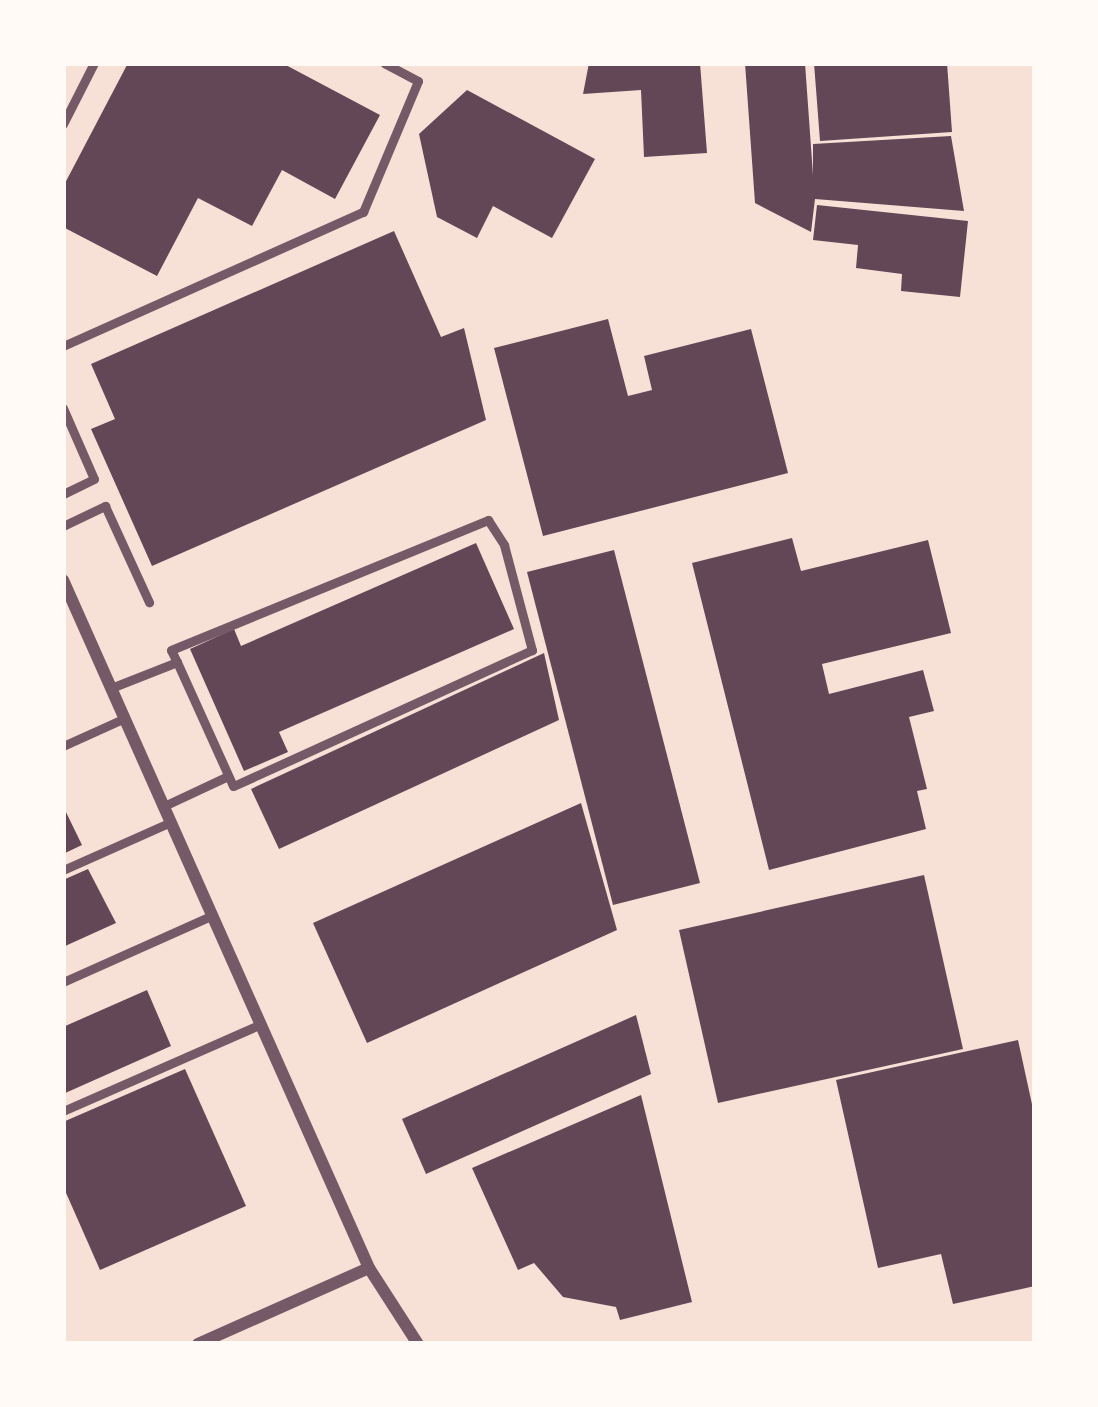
<!DOCTYPE html>
<style>
body{margin:0}
#map{position:relative;width:1098px;height:1407px;overflow:hidden;background:#f7e1d7;font-family:"PT Sans Narrow",sans-serif}
div>[style]{position:absolute}
[style*='--x']{left:calc(var(--x)*1px);top:calc(var(--y)*1px);width:calc(var(--w)*1px);rotate:calc(var(--a)*1deg)}
.building>*{inset:0;background:#644757}
.service>*{height:9px;margin:-4.5px;padding:0 4.5px;transform-origin:4.5px;border-radius:4.5px;background:#755966}
.minor>*{height:12px;margin:-6px;padding:0 6px;transform-origin:6px;border-radius:6px;background:#755966}
span{translate:-50% -50%;white-space:nowrap;text-align:center;line-height:1.15;-webkit-text-stroke:9px #fffaf5;paint-order:stroke}
.frame{position:absolute;inset:0;border:66px solid #fffaf5;pointer-events:none}
</style>
<div id="map">
<div class="building">
<div style="clip-path:polygon(128px 63px,282px 63px,380px 115px,335px 199px,282px 170px,252px 226px,198px 198px,157px 276px,63px 227px,63px 187px)"></div>
<div style="clip-path:polygon(589px 63px,700px 63px,707px 153px,644px 157px,641px 90px,583px 94px)"></div>
<div style="clip-path:polygon(745px 63px,805px 63px,813px 175px,813px 144px,951px 136px,964px 211px,815px 199px,811px 232px,755px 203px)"></div>
<div style="clip-path:polygon(814px 63px,947px 63px,952px 132px,820px 141px)"></div>
<div style="clip-path:polygon(467px 90px,595px 159px,552px 238px,493px 206px,477px 238px,437px 217px,419px 134px)"></div>
<div style="clip-path:polygon(817px 205px,968px 221px,960px 297px,901px 291px,902px 274px,856px 268px,858px 245px,813px 240px)"></div>
<div style="clip-path:polygon(394px 231px,441px 337px,464px 328px,486px 420px,152px 566px,91px 429px,115px 419px,91px 364px)"></div>
<div style="clip-path:polygon(608px 319px,628px 396px,652px 390px,644px 356px,751px 329px,788px 473px,543px 536px,494px 348px)"></div>
<div style="clip-path:polygon(792px 538px,801px 571px,928px 540px,951px 633px,822px 664px,829px 694px,923px 670px,934px 711px,909px 717px,927px 789px,917px 791px,926px 829px,769px 870px,692px 563px)"></div>
<div style="clip-path:polygon(476px 543px,514px 629px,279px 732px,288px 752px,244px 771px,190px 649px,234px 629px,241px 646px)"></div>
<div style="clip-path:polygon(614px 550px,700px 883px,613px 905px,527px 572px)"></div>
<div style="clip-path:polygon(544px 653px,559px 720px,279px 849px,251px 789px)"></div>
<div style="clip-path:polygon(581px 803px,617px 930px,367px 1043px,313px 923px)"></div>
<div style="clip-path:polygon(63px 806px,82px 845px,63px 854px)"></div>
<div style="clip-path:polygon(88px 869px,116px 923px,63px 947px,63px 880px)"></div>
<div style="clip-path:polygon(924px 875px,963px 1049px,718px 1103px,679px 930px)"></div>
<div style="clip-path:polygon(147px 990px,171px 1046px,63px 1094px,63px 1027px)"></div>
<div style="clip-path:polygon(636px 1015px,651px 1074px,426px 1174px,402px 1119px)"></div>
<div style="clip-path:polygon(1018px 1040px,1035px 1118px,1035px 1286px,953px 1304px,941px 1254px,878px 1268px,836px 1080px)"></div>
<div style="clip-path:polygon(185px 1069px,246px 1206px,100px 1270px,63px 1186px,63px 1122px)"></div>
<div style="clip-path:polygon(641px 1095px,692px 1302px,620px 1320px,616px 1307px,563px 1297px,534px 1263px,518px 1270px,472px 1168px)"></div>
</div>
<div class="service">
<div style="--x:63;--y:124;--w:68;--a:-63.1"></div>
<div style="--x:63;--y:346;--w:329;--a:-24.1"></div>
<div style="--x:363;--y:212;--w:142;--a:-67.2"></div>
<div style="--x:418;--y:81;--w:38;--a:-152"></div>
<div style="--x:63;--y:408;--w:77;--a:66.4"></div>
<div style="--x:94;--y:479;--w:34;--a:154"></div>
<div style="--x:63;--y:526;--w:47;--a:-25.5"></div>
<div style="--x:105;--y:506;--w:106;--a:65.4"></div>
<div style="--x:111;--y:688;--w:71;--a:-21.5"></div>
<div style="--x:177;--y:662;--w:13;--a:-117"></div>
<div style="--x:171;--y:650;--w:343;--a:-22.3"></div>
<div style="--x:488;--y:520;--w:30;--a:57"></div>
<div style="--x:504;--y:545;--w:109;--a:75.1"></div>
<div style="--x:532;--y:650;--w:328;--a:155.5"></div>
<div style="--x:233;--y:786;--w:136;--a:-114.3"></div>
<div style="--x:63;--y:746;--w:68;--a:-24.3"></div>
<div style="--x:164;--y:806;--w:71;--a:-25.1"></div>
<div style="--x:63;--y:870;--w:118;--a:-24"></div>
<div style="--x:63;--y:982;--w:164;--a:-24.1"></div>
<div style="--x:63;--y:1111;--w:216;--a:-23.7"></div>
</div>
<div class="minor">
<div style="--x:63;--y:580;--w:753;--a:66.02"></div>
<div style="--x:369;--y:1268;--w:90;--a:57.2"></div>
<div style="--x:198;--y:1344;--w:187;--a:-24"></div>
</div>
<div class="frame"></div>
</div>
